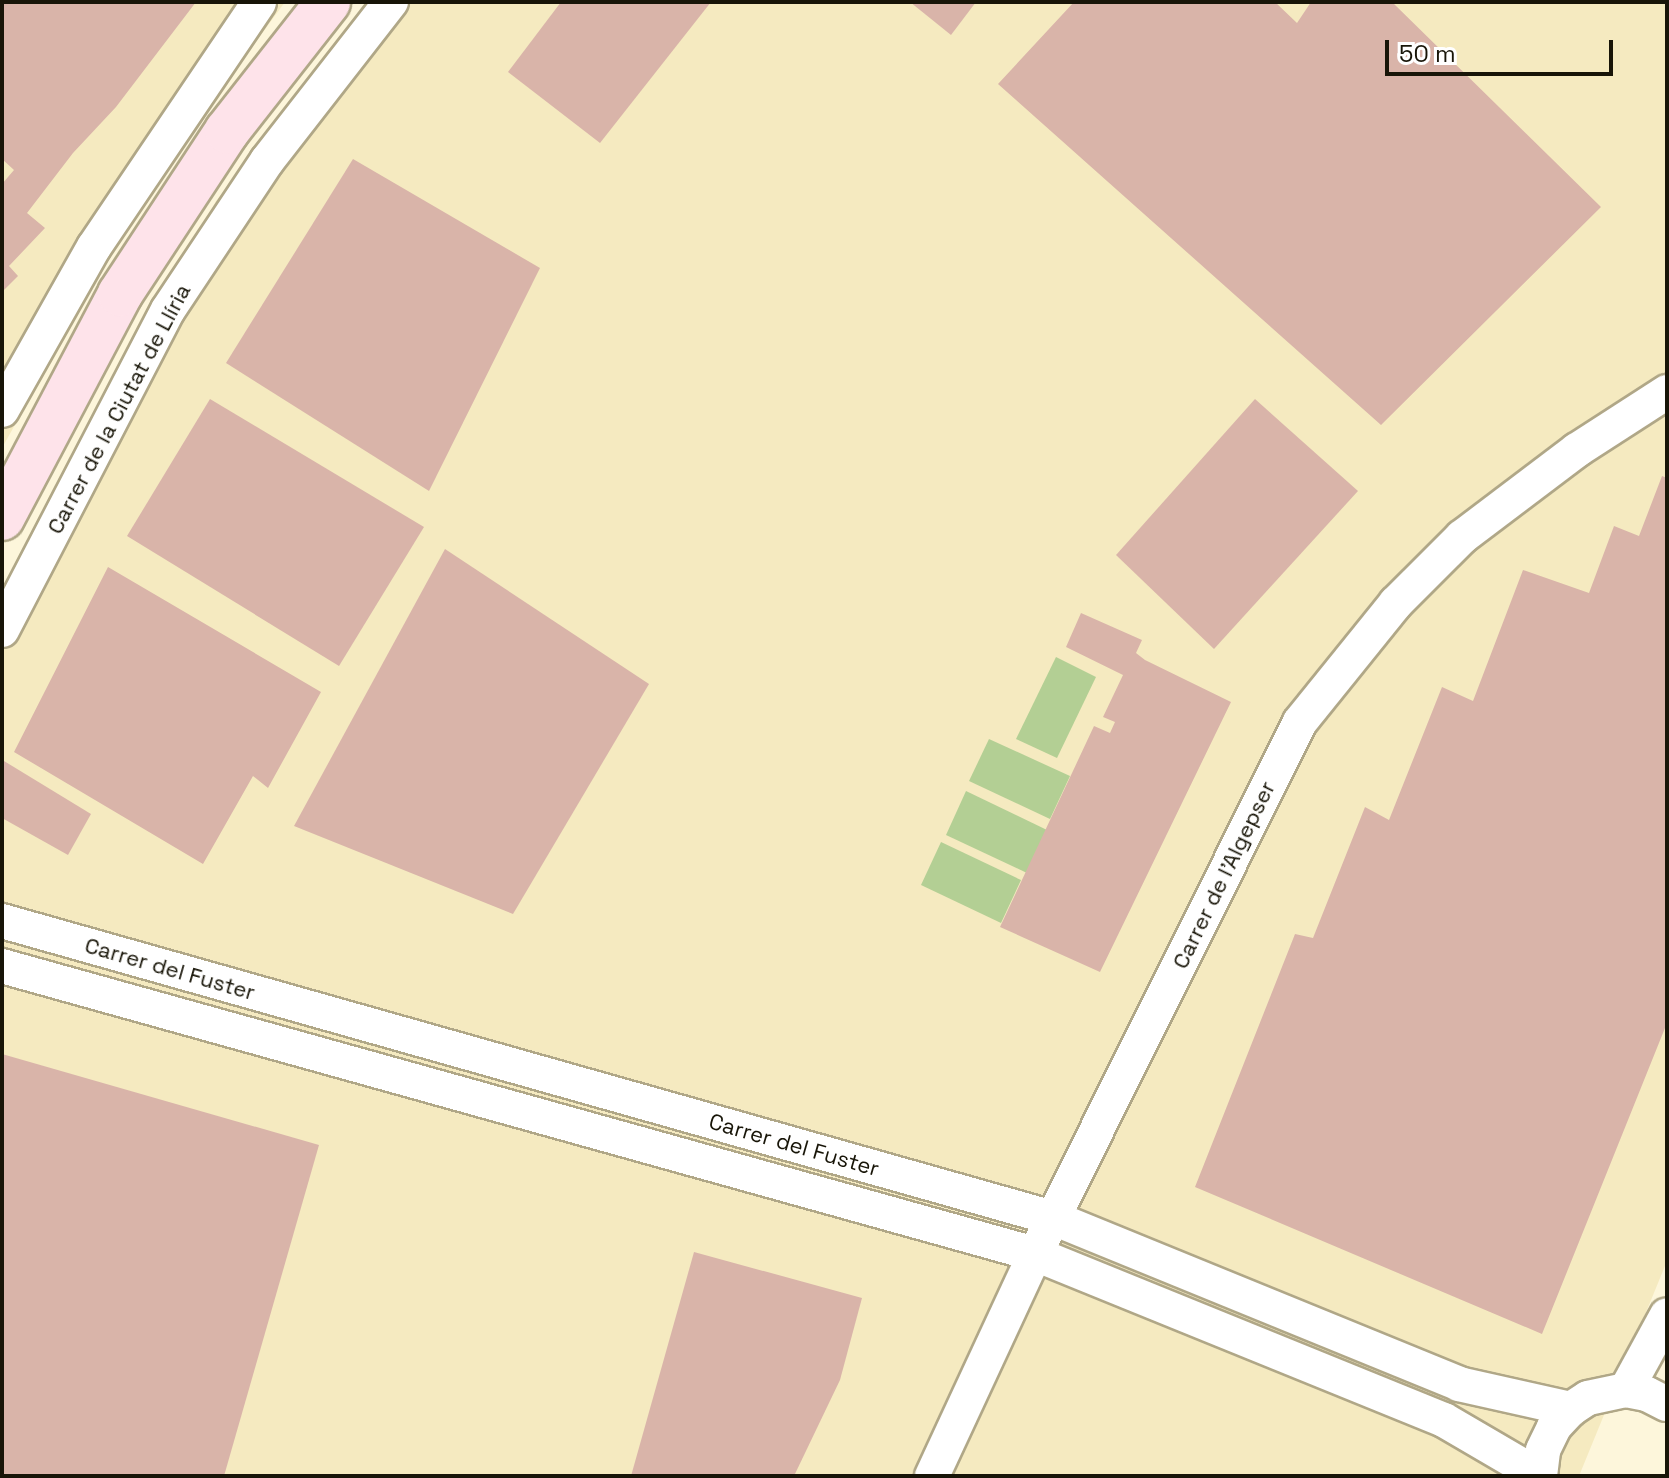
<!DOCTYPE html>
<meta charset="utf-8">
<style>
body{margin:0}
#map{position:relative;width:1669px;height:1478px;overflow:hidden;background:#fdf6db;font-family:"Space Grotesk",sans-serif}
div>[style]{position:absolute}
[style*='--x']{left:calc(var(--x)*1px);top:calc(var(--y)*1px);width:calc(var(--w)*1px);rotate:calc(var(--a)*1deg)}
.built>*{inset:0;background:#f5eac0}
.green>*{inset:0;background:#b3cf94}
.building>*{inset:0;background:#d9b4a9}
.roads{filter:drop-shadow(2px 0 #b0a787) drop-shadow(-2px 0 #b0a787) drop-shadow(0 2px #b0a787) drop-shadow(0 -2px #b0a787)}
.street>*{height:34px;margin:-17px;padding:0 17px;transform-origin:17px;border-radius:17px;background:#fff}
.secondary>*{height:44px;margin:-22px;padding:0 22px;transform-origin:22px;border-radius:22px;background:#fee3ea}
span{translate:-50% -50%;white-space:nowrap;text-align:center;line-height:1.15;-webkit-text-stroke:8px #fff;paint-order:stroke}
.street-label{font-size:22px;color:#181508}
.frame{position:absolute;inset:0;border:4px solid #181508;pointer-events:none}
.scale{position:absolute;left:1385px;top:40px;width:228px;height:36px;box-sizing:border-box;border:4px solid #181508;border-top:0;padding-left:10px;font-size:24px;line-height:28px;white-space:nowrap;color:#181508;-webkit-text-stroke:6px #fff;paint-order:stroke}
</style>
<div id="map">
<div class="built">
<div style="clip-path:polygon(2px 2px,285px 2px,142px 197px,2px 448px)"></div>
<div style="clip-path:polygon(374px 2px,1667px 2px,1667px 1261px,1579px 1476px,2px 1476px,2px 600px,216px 201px)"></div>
</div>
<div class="green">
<div style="clip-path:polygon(1056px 657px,1096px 677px,1057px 758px,1016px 739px)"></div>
<div style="clip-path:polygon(989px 739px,1070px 776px,1050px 819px,969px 781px)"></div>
<div style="clip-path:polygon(966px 791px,1047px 830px,1027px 873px,946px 835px)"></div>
<div style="clip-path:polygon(941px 842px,1021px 880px,1001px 923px,921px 885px)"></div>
</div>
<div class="building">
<div style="clip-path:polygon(2px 2px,196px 2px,116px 107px,73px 153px,27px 213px,45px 228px,9px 266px,18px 276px,2px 292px,2px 184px,14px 170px,2px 159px)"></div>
<div style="clip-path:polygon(561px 2px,711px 2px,600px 143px,508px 72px)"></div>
<div style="clip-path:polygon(910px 2px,976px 2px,951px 35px)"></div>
<div style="clip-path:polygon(1074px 2px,1275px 2px,1297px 23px,1311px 2px,1392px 2px,1601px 207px,1381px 425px,998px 84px)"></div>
<div style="clip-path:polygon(353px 159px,540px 268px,429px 491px,226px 363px)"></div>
<div style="clip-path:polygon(210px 399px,424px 527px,339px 666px,127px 536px)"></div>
<div style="clip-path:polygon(1255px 399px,1358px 491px,1214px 649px,1116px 555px)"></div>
<div style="clip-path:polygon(1662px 476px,1667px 478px,1667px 1023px,1542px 1334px,1195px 1187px,1295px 934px,1313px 938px,1365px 807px,1389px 820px,1442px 687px,1473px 701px,1523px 570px,1589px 593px,1614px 526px,1639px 536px)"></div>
<div style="clip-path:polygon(445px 549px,649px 684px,513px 914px,294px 826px)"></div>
<div style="clip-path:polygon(108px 567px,321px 692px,268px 788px,253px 776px,203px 864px,14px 752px)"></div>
<div style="clip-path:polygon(1081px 613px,1142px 640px,1136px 653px,1145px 660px,1231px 702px,1100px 972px,1000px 927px,1094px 726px,1110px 733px,1115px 722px,1103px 717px,1123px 675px,1066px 647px)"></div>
<div style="clip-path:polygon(4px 761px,91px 814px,68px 855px,2px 818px)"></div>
<div style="clip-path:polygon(2px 1054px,319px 1145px,224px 1476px,2px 1476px)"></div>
<div style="clip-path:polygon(694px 1252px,862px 1298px,840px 1380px,794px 1476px,631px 1476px)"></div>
</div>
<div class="roads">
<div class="street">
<div style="--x:2;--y:410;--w:187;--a:-60.6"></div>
<div style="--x:94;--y:247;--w:295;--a:-56"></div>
<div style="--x:2;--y:630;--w:360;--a:-62.6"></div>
<div style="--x:168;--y:310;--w:179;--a:-56.4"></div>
<div style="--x:267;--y:161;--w:202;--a:-52.1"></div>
<div style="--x:2;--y:921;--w:1092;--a:15.78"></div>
<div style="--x:1053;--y:1218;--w:439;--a:22.2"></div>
<div style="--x:1459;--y:1384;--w:115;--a:12.6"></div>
<div style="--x:2;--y:966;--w:1072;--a:15.58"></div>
<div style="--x:1035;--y:1254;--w:441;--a:22.1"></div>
<div style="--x:1444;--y:1420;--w:111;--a:30.3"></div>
<div style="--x:1540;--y:1476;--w:26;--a:-83"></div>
<div style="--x:1543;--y:1450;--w:25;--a:-64"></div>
<div style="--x:1554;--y:1427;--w:25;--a:-47"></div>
<div style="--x:1571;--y:1409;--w:20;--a:-33"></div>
<div style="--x:1588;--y:1398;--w:39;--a:-12"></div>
<div style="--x:1626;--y:1390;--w:21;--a:11"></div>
<div style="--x:1647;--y:1394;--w:22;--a:27"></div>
<div style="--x:1626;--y:1390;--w:85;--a:-61.3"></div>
<div style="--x:932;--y:1476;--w:245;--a:-65.1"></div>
<div style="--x:1035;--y:1254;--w:594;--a:-63.52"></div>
<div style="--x:1300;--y:722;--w:153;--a:-51.1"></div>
<div style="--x:1396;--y:603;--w:93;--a:-45"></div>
<div style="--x:1462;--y:537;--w:144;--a:-37.1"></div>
<div style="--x:1577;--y:450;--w:107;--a:-32.8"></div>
</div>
<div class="secondary">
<div style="--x:2;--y:518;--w:253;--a:-62.2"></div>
<div style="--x:120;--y:294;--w:195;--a:-56.7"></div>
<div style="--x:227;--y:131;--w:164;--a:-51.9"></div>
</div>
</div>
<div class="street-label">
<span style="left:119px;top:409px;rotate:-62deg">Carrer de la Ciutat de Llíria</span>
<span style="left:1224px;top:875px;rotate:-64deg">Carrer de l'Algepser</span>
<span style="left:170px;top:969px;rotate:16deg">Carrer del Fuster</span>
<span style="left:794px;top:1145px;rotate:16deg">Carrer del Fuster</span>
</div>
<div class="frame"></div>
<div class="scale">50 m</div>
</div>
